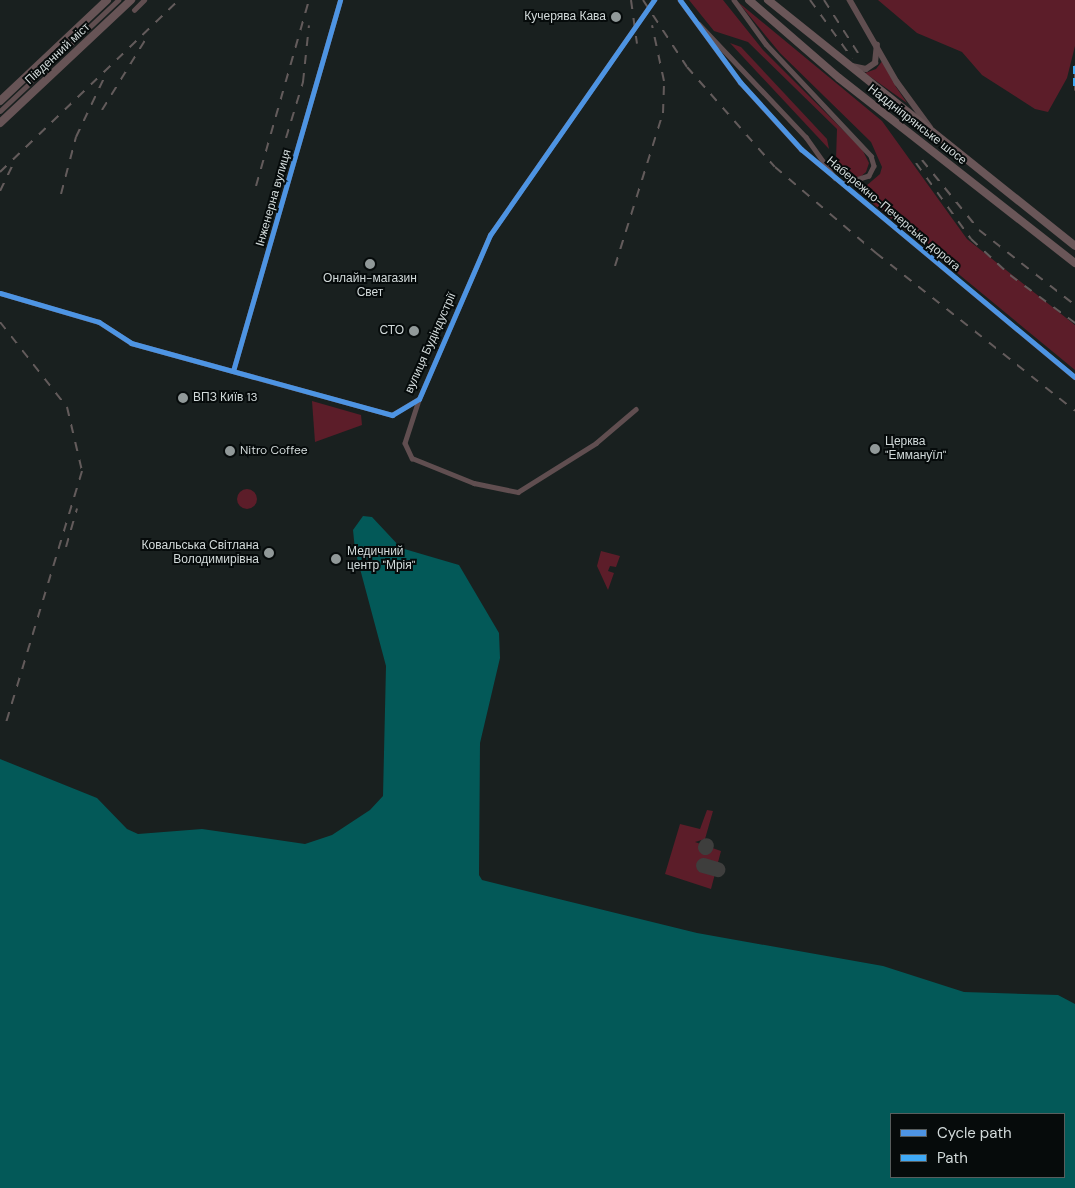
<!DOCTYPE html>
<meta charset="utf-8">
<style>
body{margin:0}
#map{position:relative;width:1075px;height:1188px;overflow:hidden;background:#19201f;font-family:"DM Sans",sans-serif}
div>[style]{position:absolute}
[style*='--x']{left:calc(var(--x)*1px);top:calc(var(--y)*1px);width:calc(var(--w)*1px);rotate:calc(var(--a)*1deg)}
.green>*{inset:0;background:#5c1d29}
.round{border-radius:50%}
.water>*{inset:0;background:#035958}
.taxiway>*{height:15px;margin:-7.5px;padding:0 7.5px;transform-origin:7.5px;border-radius:7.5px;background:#3e3e3d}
.pedestrian>*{height:3px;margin:-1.5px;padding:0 1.5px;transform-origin:1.5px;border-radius:1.5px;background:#604e50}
.minor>*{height:4.5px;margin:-2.25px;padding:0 2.25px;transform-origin:2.25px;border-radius:2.25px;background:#604e50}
.tertiary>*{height:5.5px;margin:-2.75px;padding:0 2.75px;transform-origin:2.75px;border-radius:2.75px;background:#604e50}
.primary>*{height:8px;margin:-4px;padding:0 4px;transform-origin:4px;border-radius:4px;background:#6a5658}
.trunk>*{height:8px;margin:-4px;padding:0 4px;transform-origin:4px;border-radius:4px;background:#675456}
.rail>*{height:2px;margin-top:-1px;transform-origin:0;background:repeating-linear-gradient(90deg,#635b5b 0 9px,transparent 0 18px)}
.quiet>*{height:4px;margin-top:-2px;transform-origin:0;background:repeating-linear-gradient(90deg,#3fa9f5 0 8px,transparent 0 12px)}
.cycleway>*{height:5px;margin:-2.5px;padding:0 2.5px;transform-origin:2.5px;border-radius:2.5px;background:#4d94e3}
.dots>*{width:14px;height:14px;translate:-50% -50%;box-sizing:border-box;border:2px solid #060b0b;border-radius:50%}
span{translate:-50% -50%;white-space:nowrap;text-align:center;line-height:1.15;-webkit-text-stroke:4px #060b0b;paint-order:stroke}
.poi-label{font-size:12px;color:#d2dada}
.right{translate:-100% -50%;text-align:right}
.left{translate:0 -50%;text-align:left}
.street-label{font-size:12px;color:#d2dada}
.legend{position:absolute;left:890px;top:1113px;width:175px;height:65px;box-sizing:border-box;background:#060b0b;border:1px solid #585e5e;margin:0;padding:6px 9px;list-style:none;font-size:15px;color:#d2dada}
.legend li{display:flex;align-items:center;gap:10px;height:25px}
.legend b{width:25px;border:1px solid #585e5e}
</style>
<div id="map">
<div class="green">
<div style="clip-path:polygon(689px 0,723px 0,763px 50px,862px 149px,869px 163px,866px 172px,858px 179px,842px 175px,836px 159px,837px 129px,748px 42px,714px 31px)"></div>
<div style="clip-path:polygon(878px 0,1075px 0,1075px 46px,1067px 78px,1048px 112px,1035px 109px,982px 75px,962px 52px,917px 33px)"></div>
<div style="clip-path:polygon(738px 2px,882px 121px,967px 239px,1075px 325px,1075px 370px,859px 192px,880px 174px,882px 167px,871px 142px,780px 53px)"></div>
<div style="clip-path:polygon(730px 43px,741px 47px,827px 139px,829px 149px)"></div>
<div style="clip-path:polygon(883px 60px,896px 87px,907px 103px,865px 73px,876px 69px)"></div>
<div style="clip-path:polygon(312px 401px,361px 415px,362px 425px,315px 442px)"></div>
<div class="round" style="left:237px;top:489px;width:20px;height:20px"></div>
<div style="clip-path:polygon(601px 551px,620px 556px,616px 567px,610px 566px,608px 571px,614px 573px,608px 590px,597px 566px)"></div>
<div style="clip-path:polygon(707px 810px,713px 811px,705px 839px,695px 842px,721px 851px,711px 889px,665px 874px,680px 824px,700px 829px)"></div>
</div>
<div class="water">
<div style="clip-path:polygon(evenodd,363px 516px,372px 517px,401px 548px,459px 565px,499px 633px,500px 658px,480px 743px,479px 875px,482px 880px,697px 933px,883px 966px,964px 992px,1058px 995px,1075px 1004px,1075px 1188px,0 1188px,0 759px,97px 798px,127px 829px,138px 834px,202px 829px,305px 844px,332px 835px,370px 810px,383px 796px,386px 666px,355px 550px,353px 530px,363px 516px,891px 1114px,1064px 1114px,1064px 1177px,891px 1177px,891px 1114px)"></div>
</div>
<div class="taxiway">
<div style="--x:705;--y:847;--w:2;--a:-63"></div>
<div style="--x:703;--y:865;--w:15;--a:16"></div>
</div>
<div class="pedestrian">
<div style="--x:1075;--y:66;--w:23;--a:90"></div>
</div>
<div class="minor">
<div style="--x:680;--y:0;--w:102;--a:53.8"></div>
<div style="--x:740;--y:82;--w:91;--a:47.7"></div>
<div style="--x:801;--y:149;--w:356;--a:39.8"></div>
<div style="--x:734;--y:0;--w:54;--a:54"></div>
<div style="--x:766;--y:44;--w:154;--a:46.8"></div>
<div style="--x:871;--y:156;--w:10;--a:73"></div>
<div style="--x:874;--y:166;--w:11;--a:117"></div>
<div style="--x:869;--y:176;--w:27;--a:163"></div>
<div style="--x:134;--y:10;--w:14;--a:-45"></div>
<div style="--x:699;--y:24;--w:156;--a:46.6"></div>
<div style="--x:806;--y:137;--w:50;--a:54.7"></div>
<div style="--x:0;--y:111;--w:162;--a:-43.2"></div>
<div style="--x:0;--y:293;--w:103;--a:16.3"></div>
<div style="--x:99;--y:322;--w:38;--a:33"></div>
<div style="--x:131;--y:343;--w:271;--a:15.4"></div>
<div style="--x:392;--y:415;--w:31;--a:-31"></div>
<div style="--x:419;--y:399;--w:179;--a:-66.6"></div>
<div style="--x:490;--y:235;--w:287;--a:-55.1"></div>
<div style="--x:233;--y:371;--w:386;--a:-73.9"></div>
<div style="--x:419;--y:400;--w:45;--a:108"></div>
<div style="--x:405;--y:443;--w:17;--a:65"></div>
<div style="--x:412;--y:458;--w:67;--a:22"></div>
<div style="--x:474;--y:483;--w:45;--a:11.6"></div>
<div style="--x:518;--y:492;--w:92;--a:-32.1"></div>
<div style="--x:596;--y:443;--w:52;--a:-40.4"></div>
</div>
<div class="tertiary">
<div style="--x:850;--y:0;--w:95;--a:60.2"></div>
<div style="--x:897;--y:82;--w:56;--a:53.7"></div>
<div style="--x:852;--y:66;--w:14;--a:12"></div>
<div style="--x:866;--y:69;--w:11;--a:-34"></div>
<div style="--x:875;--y:63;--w:18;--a:-84"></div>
</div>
<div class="primary">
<div style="--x:749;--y:0;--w:119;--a:40.9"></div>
<div style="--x:839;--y:78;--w:300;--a:38.1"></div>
<div style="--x:768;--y:0;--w:393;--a:38.7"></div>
</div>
<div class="trunk">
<div style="--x:0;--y:101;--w:147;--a:-43.3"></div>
<div style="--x:0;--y:123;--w:180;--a:-43.2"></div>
</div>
<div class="rail">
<div style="--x:631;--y:0;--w:44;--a:82.2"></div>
<div style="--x:643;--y:0;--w:80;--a:56.7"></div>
<div style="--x:687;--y:67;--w:133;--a:48.7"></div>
<div style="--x:775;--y:167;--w:133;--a:40.4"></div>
<div style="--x:876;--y:253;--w:254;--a:38.4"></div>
<div style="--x:810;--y:0;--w:72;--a:54.1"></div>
<div style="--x:824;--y:0;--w:63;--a:57.3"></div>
<div style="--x:102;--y:110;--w:86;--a:-58.3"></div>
<div style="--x:286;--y:138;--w:59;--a:-73.1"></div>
<div style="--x:303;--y:82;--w:57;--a:-84"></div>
<div style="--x:922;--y:160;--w:90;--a:50.8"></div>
<div style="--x:979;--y:230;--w:122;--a:38"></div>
<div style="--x:916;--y:163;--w:94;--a:54.1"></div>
<div style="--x:971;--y:239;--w:53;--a:42.7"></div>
<div style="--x:1010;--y:275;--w:81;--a:36.4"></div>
<div style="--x:0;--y:172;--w:248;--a:-43.9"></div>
<div style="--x:256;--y:186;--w:193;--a:-74.1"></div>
<div style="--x:0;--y:191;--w:30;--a:-64"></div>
<div style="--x:61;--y:194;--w:59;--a:-75.3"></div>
<div style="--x:76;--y:137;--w:68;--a:-64.6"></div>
<div style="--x:615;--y:266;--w:160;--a:-72.6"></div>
<div style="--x:663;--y:113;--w:32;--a:-88"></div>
<div style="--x:664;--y:81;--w:57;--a:-102.1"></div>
<div style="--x:0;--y:322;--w:108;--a:51.8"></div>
<div style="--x:67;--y:407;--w:66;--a:76.8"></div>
<div style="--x:82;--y:471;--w:263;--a:106.8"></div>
<div style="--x:66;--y:547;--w:40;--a:-74"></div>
</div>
<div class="quiet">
<div style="--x:1075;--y:66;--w:23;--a:90"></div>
</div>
<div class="cycleway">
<div style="--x:680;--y:0;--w:102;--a:53.8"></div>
<div style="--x:740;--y:82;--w:91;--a:47.7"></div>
<div style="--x:801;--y:149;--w:356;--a:39.8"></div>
<div style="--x:0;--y:293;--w:103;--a:16.3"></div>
<div style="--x:99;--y:322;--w:38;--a:33"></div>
<div style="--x:131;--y:343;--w:271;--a:15.4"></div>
<div style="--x:392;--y:415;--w:31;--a:-31"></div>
<div style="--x:419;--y:399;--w:179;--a:-66.6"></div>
<div style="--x:490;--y:235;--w:287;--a:-55.1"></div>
<div style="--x:233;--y:371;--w:386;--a:-73.9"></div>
</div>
<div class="dots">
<div style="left:616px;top:17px;background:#919999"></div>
<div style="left:370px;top:264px;background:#919999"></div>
<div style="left:414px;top:331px;background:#919999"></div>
<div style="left:183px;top:398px;background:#919999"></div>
<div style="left:875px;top:449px;background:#919999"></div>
<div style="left:230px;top:451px;background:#919999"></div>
<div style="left:269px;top:553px;background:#919999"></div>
<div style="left:336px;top:559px;background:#919999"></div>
</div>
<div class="poi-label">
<span class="right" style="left:606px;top:17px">Кучерява Кава</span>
<span style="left:370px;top:286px">Онлайн-магазин<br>Свет</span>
<span class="right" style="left:404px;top:331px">СТО</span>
<span class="left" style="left:193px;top:398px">ВПЗ Київ 13</span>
<span class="left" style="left:885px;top:449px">Церква<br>"Еммануїл"</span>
<span class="left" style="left:240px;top:451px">Nitro Coffee</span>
<span class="right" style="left:259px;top:553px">Ковальська Світлана<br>Володимирівна</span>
<span class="left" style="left:347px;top:559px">Медичний<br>центр "Мрія"</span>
</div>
<div class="street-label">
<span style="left:58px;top:54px;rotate:-43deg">Південний міст</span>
<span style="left:917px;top:125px;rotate:38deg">Наддніпрянське шосе</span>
<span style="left:274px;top:198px;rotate:-74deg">Інженерна вулиця</span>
<span style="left:893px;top:214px;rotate:40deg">Набережно-Печерська дорога</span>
<span style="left:431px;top:343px;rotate:-66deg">вулиця Будіндустрії</span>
</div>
<ul class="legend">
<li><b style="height:6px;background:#4d94e3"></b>Cycle path</li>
<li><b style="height:6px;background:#3fa9f5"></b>Path</li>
</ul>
</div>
